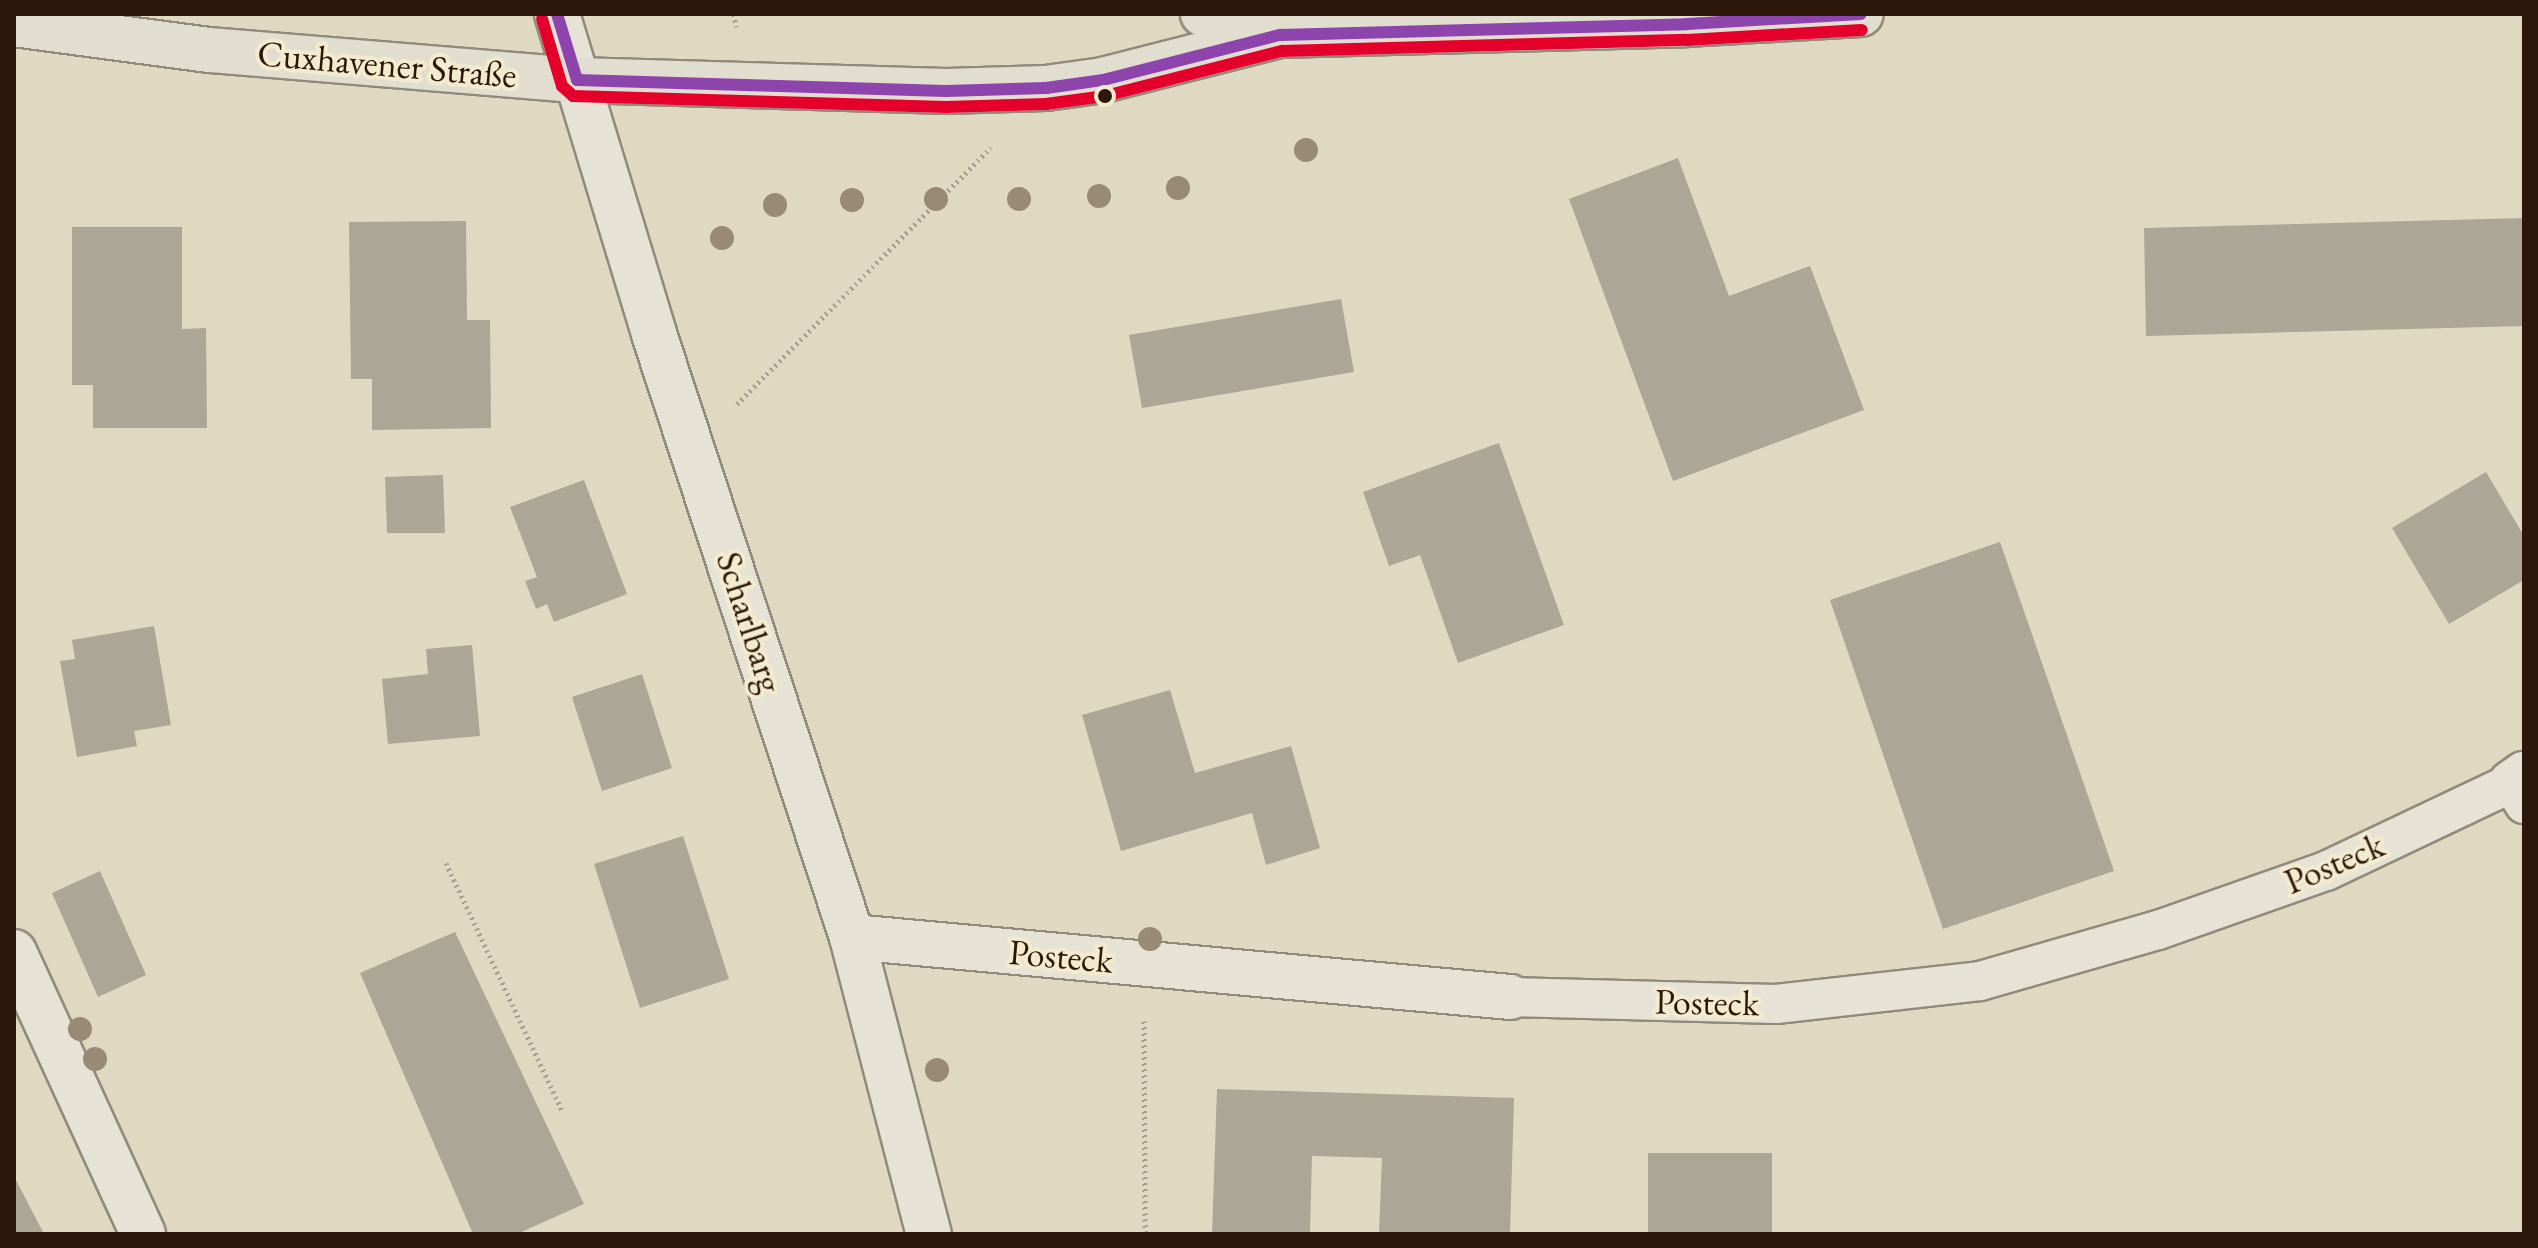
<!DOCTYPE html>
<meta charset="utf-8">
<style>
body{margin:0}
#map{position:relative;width:2538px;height:1248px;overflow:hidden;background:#dfd9c1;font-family:"EB Garamond",serif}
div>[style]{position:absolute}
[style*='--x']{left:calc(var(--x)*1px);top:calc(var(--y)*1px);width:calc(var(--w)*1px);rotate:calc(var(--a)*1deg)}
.building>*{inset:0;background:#aba696}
.path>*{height:5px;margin-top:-2.5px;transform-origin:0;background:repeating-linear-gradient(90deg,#a39e94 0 2px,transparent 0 6px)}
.roads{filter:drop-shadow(2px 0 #908a7b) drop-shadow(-2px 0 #908a7b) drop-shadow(0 2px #908a7b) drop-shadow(0 -2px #908a7b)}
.lane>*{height:38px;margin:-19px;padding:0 19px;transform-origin:19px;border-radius:19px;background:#e6e2d6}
.street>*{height:44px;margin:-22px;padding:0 22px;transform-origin:22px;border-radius:22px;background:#e6e2d6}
.primary>*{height:44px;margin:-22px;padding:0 22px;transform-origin:22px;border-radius:22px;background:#e2decf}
.bus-1>*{height:12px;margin:-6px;padding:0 6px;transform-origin:6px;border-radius:6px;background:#8e44ad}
.bus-2>*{height:12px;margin:-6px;padding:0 6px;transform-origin:6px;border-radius:6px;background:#e4002b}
.trees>*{width:24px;height:24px;margin:-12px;border-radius:50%;background:#988a74}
.dots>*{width:22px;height:22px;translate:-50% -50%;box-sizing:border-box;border:4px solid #f3ebce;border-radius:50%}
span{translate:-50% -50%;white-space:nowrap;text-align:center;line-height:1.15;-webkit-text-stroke:8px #f3ebce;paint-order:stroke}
.street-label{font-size:36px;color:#2d170b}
.frame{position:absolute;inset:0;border:16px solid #2d170b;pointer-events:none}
</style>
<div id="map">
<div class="building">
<div style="clip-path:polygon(1678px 158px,1729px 296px,1810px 266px,1864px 410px,1673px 481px,1569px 199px)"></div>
<div style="clip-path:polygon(2524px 218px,2524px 326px,2146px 336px,2144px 228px)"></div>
<div style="clip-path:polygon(466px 221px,467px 320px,490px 320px,491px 428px,372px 430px,372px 379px,351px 379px,349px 222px)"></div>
<div style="clip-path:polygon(72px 227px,182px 227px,182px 329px,206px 328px,207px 428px,93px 428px,93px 385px,72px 385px)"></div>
<div style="clip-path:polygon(1341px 299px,1354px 372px,1142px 408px,1129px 335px)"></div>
<div style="clip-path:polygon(1499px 443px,1564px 625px,1458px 663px,1420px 555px,1389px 566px,1363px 492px)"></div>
<div style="clip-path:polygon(2486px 472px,2524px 536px,2524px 580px,2449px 624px,2392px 528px)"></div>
<div style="clip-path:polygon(443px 475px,445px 533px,387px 533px,385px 477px)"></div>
<div style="clip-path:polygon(584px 480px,627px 594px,554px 622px,547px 604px,536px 609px,525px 581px,537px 577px,510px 507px)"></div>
<div style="clip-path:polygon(2000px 542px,2114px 871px,1943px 929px,1830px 600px)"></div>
<div style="clip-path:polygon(154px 626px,171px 725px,134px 731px,137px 746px,77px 757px,60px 661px,75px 659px,72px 640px)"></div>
<div style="clip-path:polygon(472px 645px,480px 736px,388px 744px,382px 679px,428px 674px,426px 649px)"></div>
<div style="clip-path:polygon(642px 674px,672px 768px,602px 791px,572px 697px)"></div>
<div style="clip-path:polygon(1170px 690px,1195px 773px,1291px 746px,1320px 848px,1266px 865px,1252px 813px,1121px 851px,1082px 715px)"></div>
<div style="clip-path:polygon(683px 836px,729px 979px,640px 1008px,594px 864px)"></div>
<div style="clip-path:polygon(100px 871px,146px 975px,98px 997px,52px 893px)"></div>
<div style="clip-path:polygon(455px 932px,584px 1204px,517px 1234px,473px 1234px,360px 973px)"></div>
<div style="clip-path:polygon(1217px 1089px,1514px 1098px,1510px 1234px,1379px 1234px,1382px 1158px,1312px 1156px,1310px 1234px,1212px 1234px)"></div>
<div style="clip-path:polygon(1648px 1153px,1772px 1153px,1772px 1234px,1648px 1234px)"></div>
<div style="clip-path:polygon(14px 1176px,31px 1209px,44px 1234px,14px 1234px)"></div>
</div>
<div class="path">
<div style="--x:734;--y:14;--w:13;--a:81"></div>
<div style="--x:737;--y:404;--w:361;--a:-45.3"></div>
<div style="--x:446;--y:863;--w:276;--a:64.9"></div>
<div style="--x:1144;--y:1021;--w:213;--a:89.7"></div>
</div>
<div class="roads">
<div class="lane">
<div style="--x:1510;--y:997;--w:266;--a:1.5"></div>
<div style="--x:1776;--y:1004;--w:205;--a:-6.4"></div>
<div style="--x:1980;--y:981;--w:185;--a:-16"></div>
<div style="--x:2158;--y:930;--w:178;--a:-19.4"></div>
<div style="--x:2326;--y:871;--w:205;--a:-25.4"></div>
<div style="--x:2511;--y:783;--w:25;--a:58"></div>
</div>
<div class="street">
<div style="--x:557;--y:14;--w:334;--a:73.1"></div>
<div style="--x:654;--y:334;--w:635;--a:71.82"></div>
<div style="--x:852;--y:937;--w:307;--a:75.5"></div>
<div style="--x:2511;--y:783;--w:16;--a:-35"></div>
<div style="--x:852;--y:937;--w:661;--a:5.21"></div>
<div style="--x:14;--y:952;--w:310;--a:65.4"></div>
</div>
<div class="primary">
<div style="--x:1203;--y:14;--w:78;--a:14.9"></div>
<div style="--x:14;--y:24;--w:197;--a:7.6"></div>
<div style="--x:209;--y:50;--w:369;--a:4.7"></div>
<div style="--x:577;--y:80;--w:369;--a:1.7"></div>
<div style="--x:946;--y:91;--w:100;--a:-1.7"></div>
<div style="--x:1046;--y:88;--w:58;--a:-8"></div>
<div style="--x:1103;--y:80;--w:183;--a:-14.3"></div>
<div style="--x:1280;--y:35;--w:407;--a:-1.5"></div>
<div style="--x:1687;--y:24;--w:174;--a:-3.3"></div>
</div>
</div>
<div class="bus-1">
<div style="--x:557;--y:14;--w:69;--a:73.1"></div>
<div style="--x:577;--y:80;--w:369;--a:1.7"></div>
<div style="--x:946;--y:91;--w:100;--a:-1.7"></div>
<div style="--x:1046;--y:88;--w:58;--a:-8"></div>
<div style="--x:1103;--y:80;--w:183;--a:-14.3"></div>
<div style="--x:1280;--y:35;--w:407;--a:-1.5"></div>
<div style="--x:1687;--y:24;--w:174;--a:-3.3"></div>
</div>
<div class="bus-2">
<div style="--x:542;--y:19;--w:70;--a:73.4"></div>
<div style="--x:562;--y:86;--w:15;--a:42"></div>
<div style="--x:573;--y:96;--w:373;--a:1.7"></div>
<div style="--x:946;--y:107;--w:100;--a:-1.7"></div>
<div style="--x:1046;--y:104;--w:60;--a:-7.7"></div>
<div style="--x:1105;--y:96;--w:183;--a:-14.3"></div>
<div style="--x:1282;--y:51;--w:405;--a:-1.6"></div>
<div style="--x:1687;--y:40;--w:175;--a:-3.3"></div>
</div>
<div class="trees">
<div style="left:1306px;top:150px"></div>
<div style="left:1178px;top:188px"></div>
<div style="left:1099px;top:196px"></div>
<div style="left:936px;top:199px"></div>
<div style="left:1019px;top:199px"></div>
<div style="left:852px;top:200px"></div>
<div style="left:775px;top:205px"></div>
<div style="left:722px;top:238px"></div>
<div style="left:1150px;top:939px"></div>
<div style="left:80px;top:1029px"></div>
<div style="left:95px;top:1059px"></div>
<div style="left:937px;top:1070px"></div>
</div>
<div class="dots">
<div style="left:1105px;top:96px;background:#2d170b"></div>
</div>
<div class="street-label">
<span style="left:387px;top:64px;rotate:5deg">Cuxhavener Straße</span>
<span style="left:750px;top:622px;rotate:72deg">Scharlbarg</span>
<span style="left:2334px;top:863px;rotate:-23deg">Posteck</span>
<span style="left:1061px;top:956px;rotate:5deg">Posteck</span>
<span style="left:1707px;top:1002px;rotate:1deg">Posteck</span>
</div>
<div class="frame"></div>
</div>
